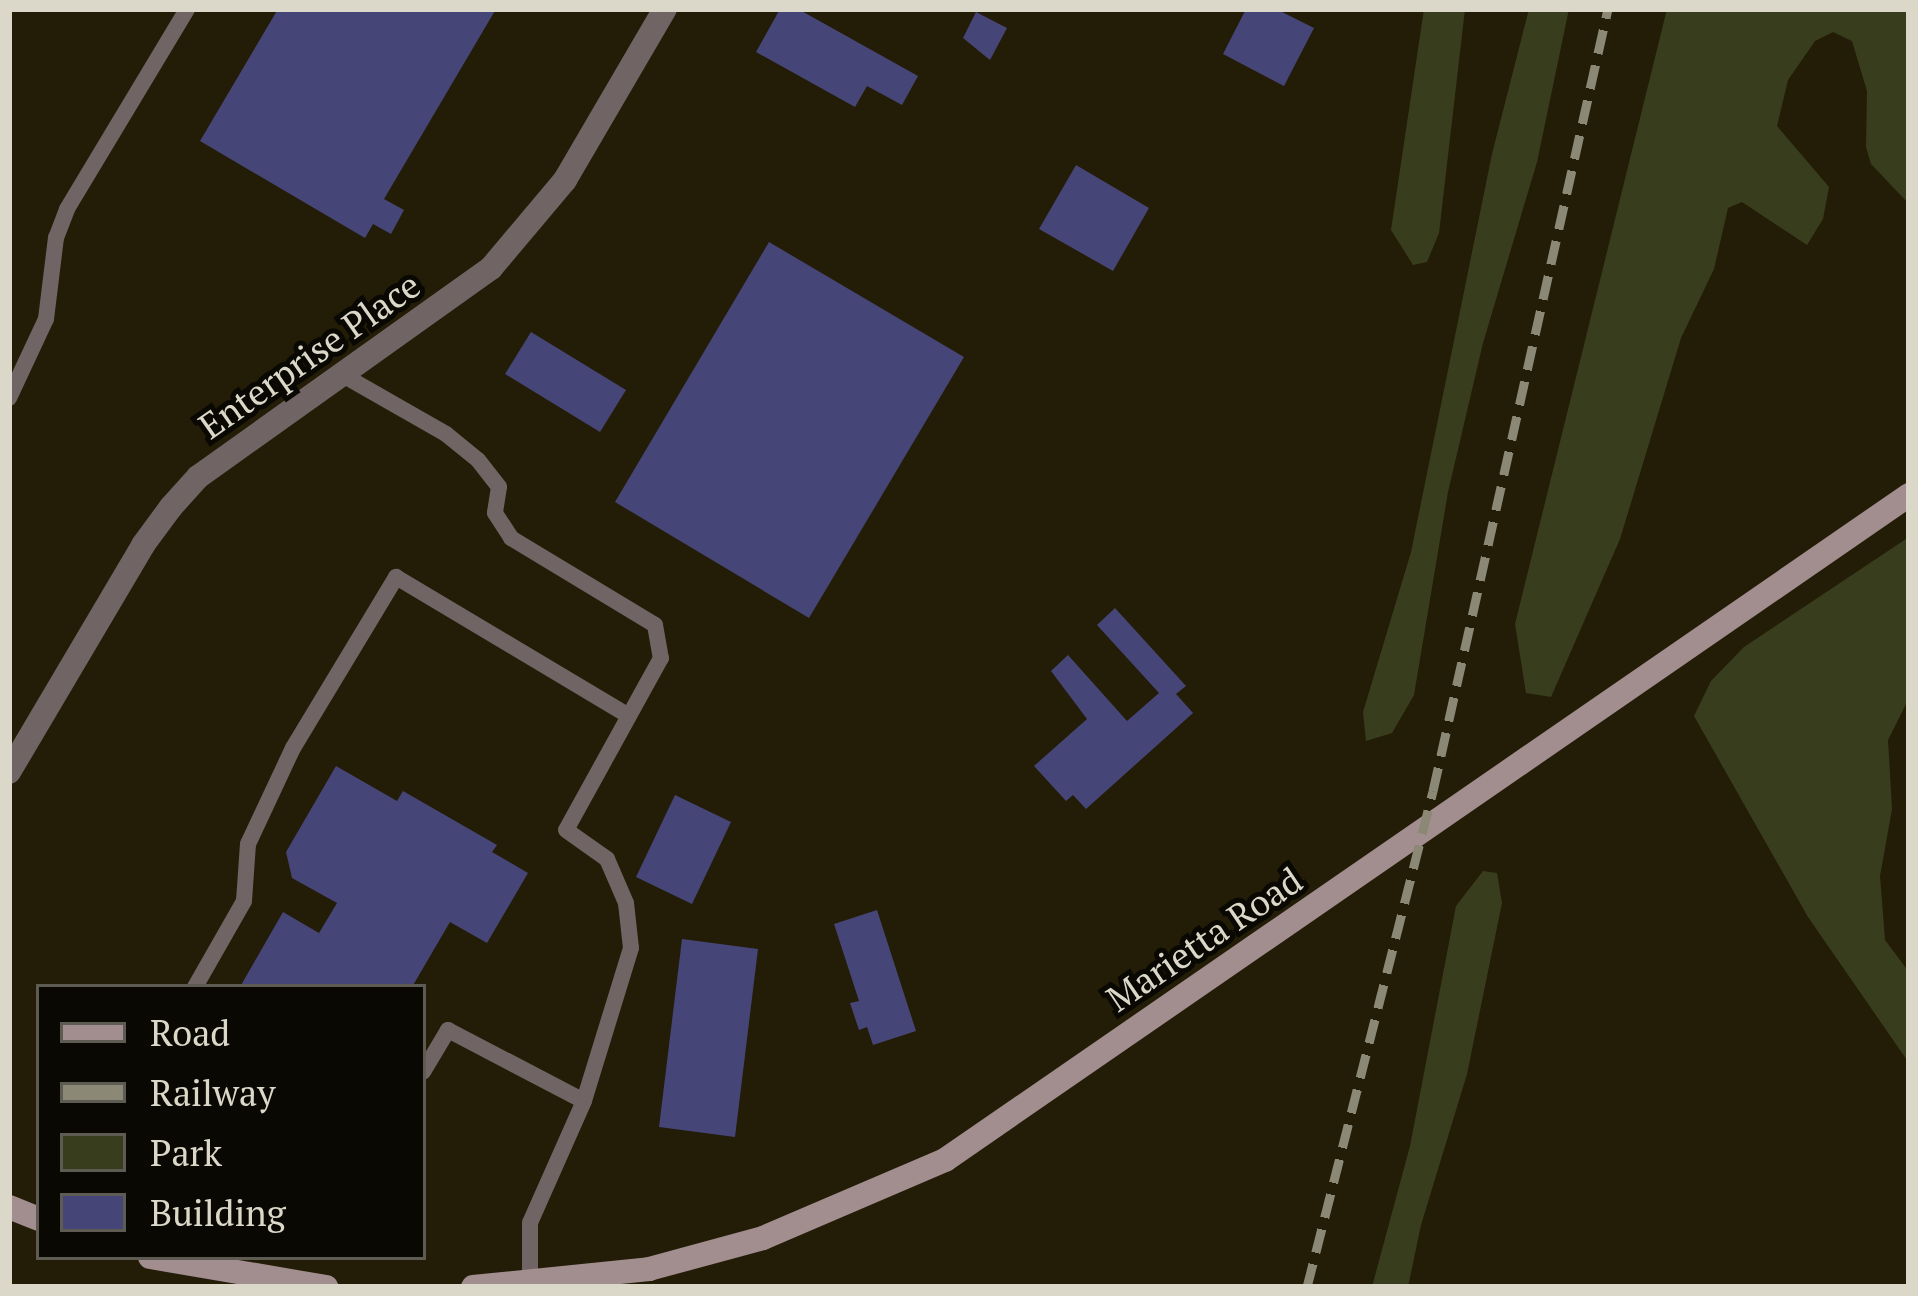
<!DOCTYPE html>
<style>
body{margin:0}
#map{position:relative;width:1918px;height:1296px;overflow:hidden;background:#231d07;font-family:"PT Serif",serif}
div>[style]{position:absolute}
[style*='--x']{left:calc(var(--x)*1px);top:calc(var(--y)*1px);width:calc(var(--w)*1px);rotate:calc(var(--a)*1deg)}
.green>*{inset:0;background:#383e1d}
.building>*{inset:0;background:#464577}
.lane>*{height:16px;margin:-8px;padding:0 8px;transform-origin:8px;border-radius:8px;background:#716465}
.street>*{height:24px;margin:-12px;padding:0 12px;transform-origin:12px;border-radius:12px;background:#716465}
.secondary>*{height:24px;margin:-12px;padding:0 12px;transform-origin:12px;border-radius:12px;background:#a28d8f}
.rail>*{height:9px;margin-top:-4.5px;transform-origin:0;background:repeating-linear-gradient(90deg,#8c8876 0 24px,transparent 0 36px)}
span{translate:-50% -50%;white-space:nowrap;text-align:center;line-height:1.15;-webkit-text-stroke:10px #0a0802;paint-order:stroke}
.street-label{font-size:36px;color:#dbd7c9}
.frame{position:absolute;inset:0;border:12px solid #dbd7c9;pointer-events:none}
.legend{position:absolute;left:36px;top:984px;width:390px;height:276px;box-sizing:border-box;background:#0a0802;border:3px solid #5e5b52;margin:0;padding:15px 21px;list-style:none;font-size:36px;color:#dbd7c9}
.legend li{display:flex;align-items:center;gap:24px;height:60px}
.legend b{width:60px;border:3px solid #5e5b52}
</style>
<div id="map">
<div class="green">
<div style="clip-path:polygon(1424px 9px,1465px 9px,1439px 233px,1427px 262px,1413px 265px,1391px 230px)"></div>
<div style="clip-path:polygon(1529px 9px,1569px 9px,1537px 162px,1483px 343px,1448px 492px,1414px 695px,1392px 733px,1366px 741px,1363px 712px,1411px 552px,1492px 154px)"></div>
<div style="clip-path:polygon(1667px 9px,1909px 9px,1909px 204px,1871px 164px,1866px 147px,1867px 91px,1852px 41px,1833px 32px,1815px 41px,1788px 80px,1777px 126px,1829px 187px,1823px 219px,1807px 245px,1742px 202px,1728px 208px,1714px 269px,1681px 338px,1620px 539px,1551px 697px,1526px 693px,1515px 624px)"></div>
<div style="clip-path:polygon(1909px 537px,1909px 698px,1888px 740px,1892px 809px,1880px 876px,1885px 940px,1909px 972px,1909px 1063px,1808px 917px,1694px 716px,1711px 681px,1744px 647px)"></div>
<div style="clip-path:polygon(1483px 871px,1497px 873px,1502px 903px,1467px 1074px,1421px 1225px,1408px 1287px,1372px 1287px,1410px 1146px,1456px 906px)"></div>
</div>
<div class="building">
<div style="clip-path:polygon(278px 9px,496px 9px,384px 199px,404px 210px,391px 234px,373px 224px,365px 238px,200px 141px)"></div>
<div style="clip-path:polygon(780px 9px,798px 9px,918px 76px,902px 105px,867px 86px,855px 107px,756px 52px)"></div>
<div style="clip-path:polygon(1246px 9px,1276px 9px,1314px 28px,1284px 86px,1223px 54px)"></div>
<div style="clip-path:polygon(976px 12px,1007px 28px,990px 60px,963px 38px)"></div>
<div style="clip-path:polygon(1076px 165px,1149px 208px,1113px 271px,1039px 229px)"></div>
<div style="clip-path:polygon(769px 242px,964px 357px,809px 618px,615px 502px)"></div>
<div style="clip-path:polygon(531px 332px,626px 390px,600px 432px,505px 374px)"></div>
<div style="clip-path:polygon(1115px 608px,1186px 686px,1176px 694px,1193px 713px,1086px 809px,1073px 795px,1066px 801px,1034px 766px,1087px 719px,1051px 671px,1068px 655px,1127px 721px,1159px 693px,1097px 625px)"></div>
<div style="clip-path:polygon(336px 766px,397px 801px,403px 791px,497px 845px,492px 852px,528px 873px,487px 943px,450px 922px,412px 987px,240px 987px,283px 912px,319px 933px,337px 903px,292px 878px,286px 852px)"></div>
<div style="clip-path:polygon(675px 795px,731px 822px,692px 904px,636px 877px)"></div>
<div style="clip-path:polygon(877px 910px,916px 1031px,873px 1045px,867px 1027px,859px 1030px,850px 1003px,859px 1001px,834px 924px)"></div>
<div style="clip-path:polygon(682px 939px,758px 949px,735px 1137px,659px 1127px)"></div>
</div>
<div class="lane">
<div style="--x:341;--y:374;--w:121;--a:29.7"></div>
<div style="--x:446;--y:434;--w:41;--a:39.1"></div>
<div style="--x:478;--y:460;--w:34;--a:52"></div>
<div style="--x:499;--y:487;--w:26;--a:99"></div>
<div style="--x:495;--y:513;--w:30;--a:57"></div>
<div style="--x:511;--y:538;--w:168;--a:31.1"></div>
<div style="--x:655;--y:625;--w:34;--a:80"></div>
<div style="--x:661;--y:658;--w:196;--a:118.9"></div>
<div style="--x:566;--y:830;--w:50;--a:35.3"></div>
<div style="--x:607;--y:859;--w:48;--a:66.6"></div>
<div style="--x:626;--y:903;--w:45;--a:83.7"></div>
<div style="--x:631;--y:948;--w:160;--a:107.1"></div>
<div style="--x:584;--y:1101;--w:133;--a:113.9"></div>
<div style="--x:530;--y:1223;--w:61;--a:90"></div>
<div style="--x:9;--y:398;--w:87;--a:-64.9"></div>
<div style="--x:46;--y:319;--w:82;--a:-83"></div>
<div style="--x:56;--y:238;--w:31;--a:-69"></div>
<div style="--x:67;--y:209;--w:233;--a:-59"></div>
<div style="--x:195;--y:987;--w:99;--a:-60.3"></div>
<div style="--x:244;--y:901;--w:57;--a:-86"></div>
<div style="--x:248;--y:844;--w:106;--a:-64.9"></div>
<div style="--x:293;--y:748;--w:200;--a:-58.9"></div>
<div style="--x:396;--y:577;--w:271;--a:30.8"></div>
<div style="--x:423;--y:1072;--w:49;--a:-59.2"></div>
<div style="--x:448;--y:1030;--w:153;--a:27.6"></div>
</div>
<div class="street">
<div style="--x:9;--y:772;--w:264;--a:-59.4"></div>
<div style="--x:143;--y:545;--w:47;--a:-53.6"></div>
<div style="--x:171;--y:507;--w:40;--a:-48"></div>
<div style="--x:198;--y:477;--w:360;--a:-35.5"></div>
<div style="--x:491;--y:268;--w:115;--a:-49.9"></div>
<div style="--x:565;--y:180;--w:198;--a:-59.7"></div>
</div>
<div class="secondary">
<div style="--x:9;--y:1207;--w:32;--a:22"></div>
<div style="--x:150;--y:1257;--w:179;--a:9.7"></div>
<div style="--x:473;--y:1287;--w:177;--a:-5.8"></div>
<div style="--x:649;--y:1269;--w:118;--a:-15.2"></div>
<div style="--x:763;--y:1238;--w:198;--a:-23.2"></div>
<div style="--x:945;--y:1160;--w:1171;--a:-34.6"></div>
</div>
<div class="rail">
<div style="--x:1307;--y:1287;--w:512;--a:-75.75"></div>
<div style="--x:1433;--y:791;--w:801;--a:-77.39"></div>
</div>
<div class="street-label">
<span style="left:309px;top:355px;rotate:-35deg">Enterprise Place</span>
<span style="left:1204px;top:939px;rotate:-34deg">Marietta Road</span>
</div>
<div class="frame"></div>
<ul class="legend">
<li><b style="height:15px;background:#a28d8f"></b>Road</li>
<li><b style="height:15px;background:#8c8876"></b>Railway</li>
<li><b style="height:33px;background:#383e1d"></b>Park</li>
<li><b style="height:33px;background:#464577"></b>Building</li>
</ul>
</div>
